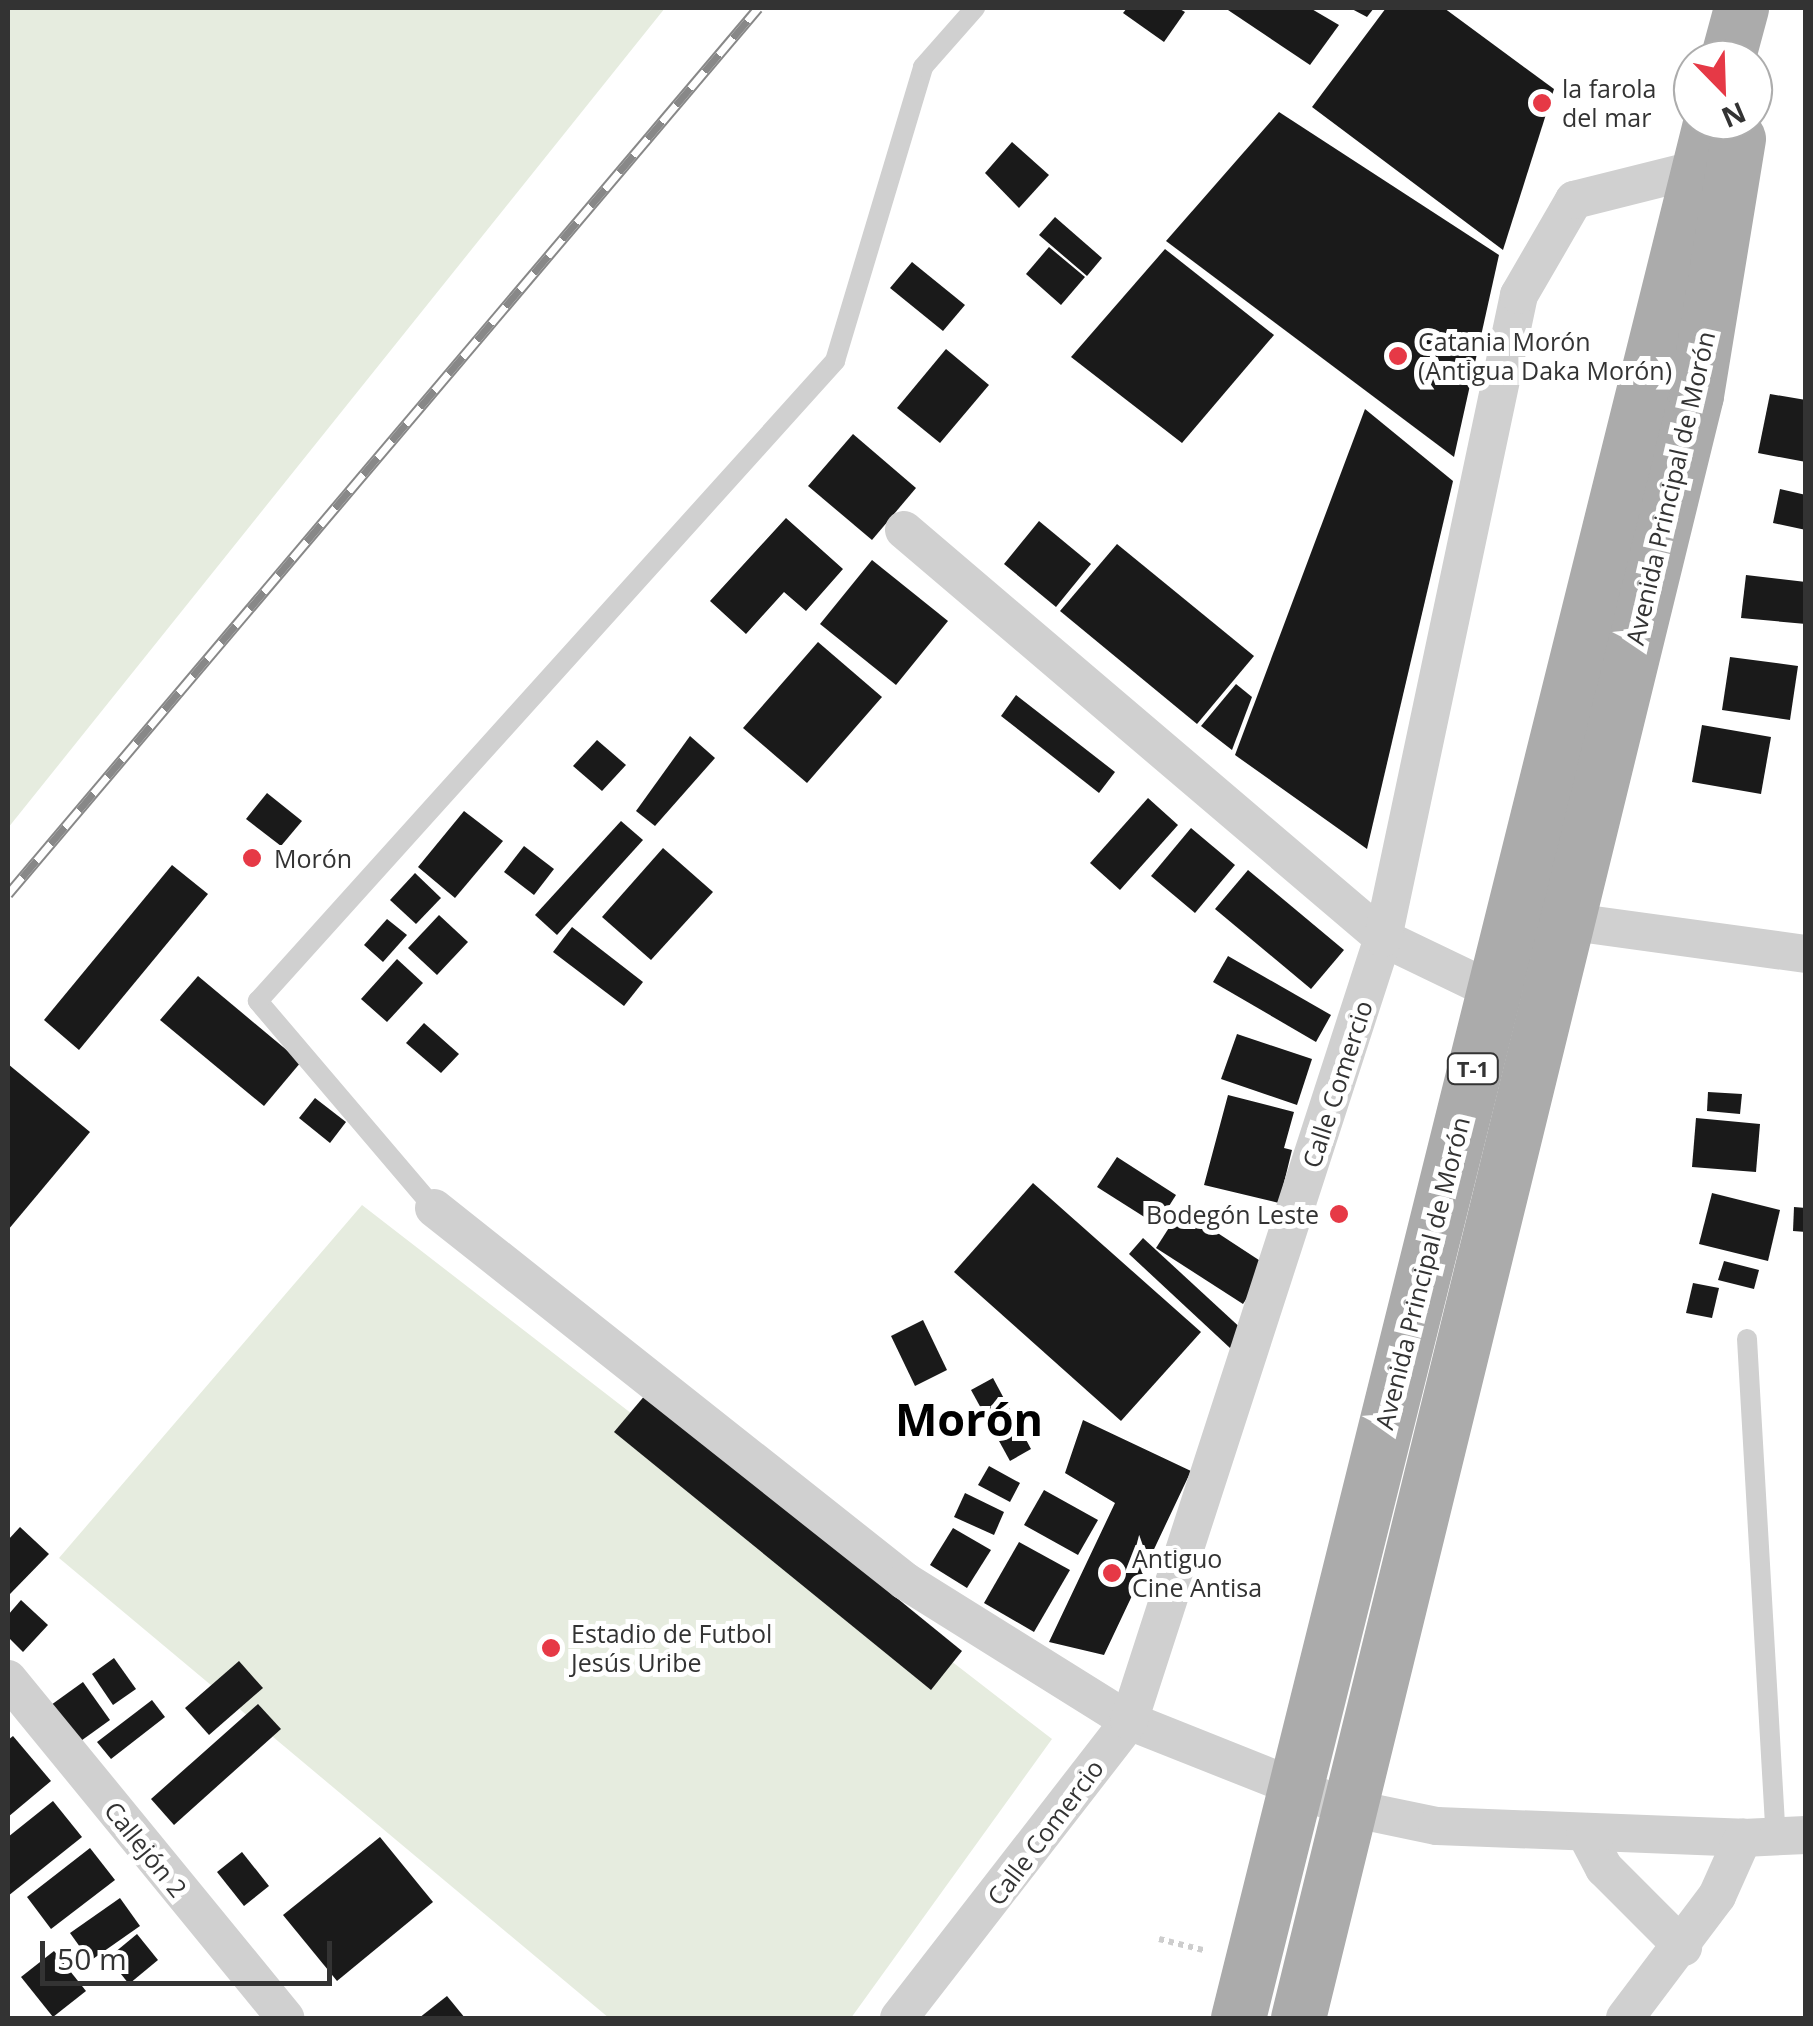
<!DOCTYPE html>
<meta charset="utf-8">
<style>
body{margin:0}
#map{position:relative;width:1813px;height:2026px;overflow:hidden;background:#fff;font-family:"Open Sans",sans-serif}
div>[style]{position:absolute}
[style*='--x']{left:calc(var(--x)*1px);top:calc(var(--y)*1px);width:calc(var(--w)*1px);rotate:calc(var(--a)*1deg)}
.green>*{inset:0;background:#e6ecdf}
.building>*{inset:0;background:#1a1a1a}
.path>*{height:6px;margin-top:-3px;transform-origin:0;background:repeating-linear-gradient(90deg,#cdcdcd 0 5px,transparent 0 10px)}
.lane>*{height:20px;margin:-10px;padding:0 10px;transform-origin:10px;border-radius:10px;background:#d0d0d0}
.street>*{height:38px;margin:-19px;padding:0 19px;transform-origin:19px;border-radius:19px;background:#d0d0d0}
.primary>*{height:55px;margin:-27.5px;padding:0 27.5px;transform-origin:27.5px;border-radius:27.5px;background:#ababab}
.rail>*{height:11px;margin-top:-5.5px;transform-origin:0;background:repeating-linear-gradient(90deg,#fff 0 22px,#888 0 44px);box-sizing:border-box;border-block:2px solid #888}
.dots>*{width:28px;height:28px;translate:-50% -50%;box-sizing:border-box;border:5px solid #fff;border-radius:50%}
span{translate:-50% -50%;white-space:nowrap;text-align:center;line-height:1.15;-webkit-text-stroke:10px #fff;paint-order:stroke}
.shield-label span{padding:2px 8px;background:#fff;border:2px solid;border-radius:8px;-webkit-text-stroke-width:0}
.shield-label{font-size:22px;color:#333;font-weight:700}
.poi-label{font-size:25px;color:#333}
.left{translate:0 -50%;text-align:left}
.right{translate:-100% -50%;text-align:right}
.street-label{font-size:25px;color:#333}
.town-label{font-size:45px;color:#000;font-weight:700}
.frame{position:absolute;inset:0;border:10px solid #333;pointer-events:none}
.north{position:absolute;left:1673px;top:40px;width:100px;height:100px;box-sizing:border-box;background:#fff;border:2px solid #adadad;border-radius:50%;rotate:157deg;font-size:28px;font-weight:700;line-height:40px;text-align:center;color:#333}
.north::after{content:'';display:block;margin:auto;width:35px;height:45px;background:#e63946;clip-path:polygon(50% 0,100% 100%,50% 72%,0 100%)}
.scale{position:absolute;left:40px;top:1941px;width:292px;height:45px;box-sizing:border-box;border:5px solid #333;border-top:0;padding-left:12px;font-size:30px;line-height:35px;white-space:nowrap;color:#333;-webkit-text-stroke:8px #fff;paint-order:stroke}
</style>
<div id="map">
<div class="green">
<div style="clip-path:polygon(8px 8px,665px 8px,8px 828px)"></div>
<div style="clip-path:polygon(362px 1205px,1052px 1739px,851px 2018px,609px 2018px,59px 1558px)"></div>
</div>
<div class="building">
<div style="clip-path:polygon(1127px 8px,1178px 8px,1185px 12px,1164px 42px,1123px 13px)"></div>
<div style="clip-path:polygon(1225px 8px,1310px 8px,1339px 25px,1310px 65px)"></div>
<div style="clip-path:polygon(1350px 8px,1374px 8px,1367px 17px)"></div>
<div style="clip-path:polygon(1386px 8px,1444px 8px,1554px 89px,1503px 250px,1312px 107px)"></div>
<div style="clip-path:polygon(1279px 112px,1499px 255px,1454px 457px,1166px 241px)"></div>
<div style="clip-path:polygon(1012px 142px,1049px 175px,1019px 208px,985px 173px)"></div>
<div style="clip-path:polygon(1055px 217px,1102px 258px,1087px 276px,1039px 235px)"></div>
<div style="clip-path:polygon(1049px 247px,1085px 277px,1061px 305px,1026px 274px)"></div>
<div style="clip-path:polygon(1165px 249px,1274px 335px,1182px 443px,1071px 357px)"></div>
<div style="clip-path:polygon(912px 262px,965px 305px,943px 331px,890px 288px)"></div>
<div style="clip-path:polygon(946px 349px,989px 385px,940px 443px,897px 408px)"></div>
<div style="clip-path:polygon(1770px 394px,1806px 400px,1806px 462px,1758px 453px)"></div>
<div style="clip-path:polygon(1365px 409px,1453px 481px,1367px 849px,1235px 755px)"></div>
<div style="clip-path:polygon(853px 434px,916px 488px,872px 540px,808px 486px)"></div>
<div style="clip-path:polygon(1780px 489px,1806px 495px,1806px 530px,1773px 523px)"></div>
<div style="clip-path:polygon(786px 518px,843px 569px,806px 611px,784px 592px,746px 634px,710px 601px)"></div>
<div style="clip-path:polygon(1039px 521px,1091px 564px,1056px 607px,1004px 564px)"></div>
<div style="clip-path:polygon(1117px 544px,1254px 656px,1197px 724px,1060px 611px)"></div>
<div style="clip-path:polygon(872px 560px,948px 621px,896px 685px,820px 624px)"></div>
<div style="clip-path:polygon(1746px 575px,1806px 582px,1806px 624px,1741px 618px)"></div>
<div style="clip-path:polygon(818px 642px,882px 697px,807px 783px,743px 728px)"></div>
<div style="clip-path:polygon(1730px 657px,1798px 666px,1790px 720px,1722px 710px)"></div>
<div style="clip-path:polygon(1236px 684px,1252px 697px,1232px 750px,1201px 726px)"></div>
<div style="clip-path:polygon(1016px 695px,1115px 772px,1099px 793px,1001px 716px)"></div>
<div style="clip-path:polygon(1702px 725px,1771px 737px,1761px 794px,1692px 782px)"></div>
<div style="clip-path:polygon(690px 736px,715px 758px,655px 826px,636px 811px)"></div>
<div style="clip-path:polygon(597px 740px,626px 765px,602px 791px,573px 766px)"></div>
<div style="clip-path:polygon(267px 793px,302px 821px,281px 846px,246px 819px)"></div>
<div style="clip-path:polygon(1148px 798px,1178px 825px,1120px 890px,1090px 863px)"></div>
<div style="clip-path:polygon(464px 811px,503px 841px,455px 898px,418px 867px)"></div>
<div style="clip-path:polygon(621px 821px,643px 840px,557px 935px,535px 915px)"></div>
<div style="clip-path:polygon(1191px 828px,1235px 865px,1195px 913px,1151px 876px)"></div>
<div style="clip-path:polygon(524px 846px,554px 869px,534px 895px,504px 872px)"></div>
<div style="clip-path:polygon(663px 848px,713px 892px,651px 960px,602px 917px)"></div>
<div style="clip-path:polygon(172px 865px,208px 894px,79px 1050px,44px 1020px)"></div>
<div style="clip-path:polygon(1248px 870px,1344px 950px,1311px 989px,1215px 909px)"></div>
<div style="clip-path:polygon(415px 873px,441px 898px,416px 924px,390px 900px)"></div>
<div style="clip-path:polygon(439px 915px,468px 942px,437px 975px,408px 948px)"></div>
<div style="clip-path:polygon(387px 919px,407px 935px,383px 962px,364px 945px)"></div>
<div style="clip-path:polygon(572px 927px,643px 982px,624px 1006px,553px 952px)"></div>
<div style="clip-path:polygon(1228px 956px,1331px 1015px,1316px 1042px,1213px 982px)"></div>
<div style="clip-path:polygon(397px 959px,423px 983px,387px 1022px,361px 999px)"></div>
<div style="clip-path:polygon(198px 976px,301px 1062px,264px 1106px,160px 1020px)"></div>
<div style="clip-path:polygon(424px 1023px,459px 1054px,441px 1073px,406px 1043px)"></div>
<div style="clip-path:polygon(1237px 1034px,1312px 1059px,1297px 1105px,1221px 1079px)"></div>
<div style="clip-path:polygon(8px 1064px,90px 1132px,8px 1230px)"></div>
<div style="clip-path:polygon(1708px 1092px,1742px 1094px,1740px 1114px,1707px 1111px)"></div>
<div style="clip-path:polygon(1228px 1095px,1294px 1112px,1284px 1148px,1292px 1150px,1279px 1203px,1204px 1185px)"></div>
<div style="clip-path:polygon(315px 1098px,346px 1122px,330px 1143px,299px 1118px)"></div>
<div style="clip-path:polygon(1696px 1118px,1760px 1124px,1756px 1172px,1692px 1167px)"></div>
<div style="clip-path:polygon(1117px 1157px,1176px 1195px,1157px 1225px,1097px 1187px)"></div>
<div style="clip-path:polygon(1033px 1183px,1201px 1332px,1121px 1421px,954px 1272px)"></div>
<div style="clip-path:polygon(1712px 1193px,1780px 1210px,1768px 1261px,1699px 1244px)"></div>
<div style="clip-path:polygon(1794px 1207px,1806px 1208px,1806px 1232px,1793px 1231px)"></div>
<div style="clip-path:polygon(1181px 1209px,1268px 1266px,1243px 1304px,1156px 1248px)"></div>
<div style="clip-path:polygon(1143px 1238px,1245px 1332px,1230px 1348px,1129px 1254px)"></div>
<div style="clip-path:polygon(1724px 1261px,1759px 1270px,1754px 1289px,1718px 1280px)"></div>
<div style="clip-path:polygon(1693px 1283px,1719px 1288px,1712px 1318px,1686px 1313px)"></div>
<div style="clip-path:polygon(923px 1320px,947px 1370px,915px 1386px,891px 1336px)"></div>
<div style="clip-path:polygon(993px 1378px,1031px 1449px,1010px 1461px,971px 1390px)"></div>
<div style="clip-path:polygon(646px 1394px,962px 1651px,931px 1690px,614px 1432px)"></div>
<div style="clip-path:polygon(1083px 1420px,1191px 1471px,1104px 1655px,1049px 1642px,1115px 1503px,1065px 1473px)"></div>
<div style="clip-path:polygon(989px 1466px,1020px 1483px,1010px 1502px,978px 1485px)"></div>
<div style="clip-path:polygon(1044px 1490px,1098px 1520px,1078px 1555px,1024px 1525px)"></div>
<div style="clip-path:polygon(965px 1493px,1004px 1512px,994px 1535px,954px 1517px)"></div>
<div style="clip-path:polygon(20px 1527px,49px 1554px,10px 1594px,8px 1540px)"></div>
<div style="clip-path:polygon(953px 1528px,991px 1550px,967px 1588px,930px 1565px)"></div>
<div style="clip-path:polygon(1019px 1542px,1070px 1570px,1034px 1632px,984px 1603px)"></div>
<div style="clip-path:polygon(21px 1600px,48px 1625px,23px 1652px,8px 1637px,8px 1615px)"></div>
<div style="clip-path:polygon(114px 1658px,136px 1689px,113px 1705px,92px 1674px)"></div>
<div style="clip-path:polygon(239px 1661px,263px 1688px,209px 1735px,185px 1708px)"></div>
<div style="clip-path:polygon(83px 1682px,110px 1720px,78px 1743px,51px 1705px)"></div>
<div style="clip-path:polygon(152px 1700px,165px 1717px,111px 1759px,97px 1742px)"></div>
<div style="clip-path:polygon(258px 1704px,281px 1729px,174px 1825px,151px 1799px)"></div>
<div style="clip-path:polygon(13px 1736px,51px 1781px,8px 1817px,8px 1740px)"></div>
<div style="clip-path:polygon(53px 1801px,82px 1837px,8px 1896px,8px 1837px)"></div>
<div style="clip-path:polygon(380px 1837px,433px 1902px,337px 1981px,283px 1915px)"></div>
<div style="clip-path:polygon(90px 1848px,115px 1880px,51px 1929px,27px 1897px)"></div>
<div style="clip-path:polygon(242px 1852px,269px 1886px,244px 1906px,217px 1872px)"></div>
<div style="clip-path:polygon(120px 1898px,140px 1926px,90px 1961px,70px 1933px)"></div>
<div style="clip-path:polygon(137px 1934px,158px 1960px,129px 1984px,108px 1958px)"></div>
<div style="clip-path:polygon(54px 1951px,86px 1991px,53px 2017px,21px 1977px)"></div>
<div style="clip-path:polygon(447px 1996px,465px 2018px,419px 2018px)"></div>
</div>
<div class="path">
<div style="--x:1159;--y:1939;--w:49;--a:14"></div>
</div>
<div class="lane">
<div style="--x:434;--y:1208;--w:272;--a:-130.4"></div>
<div style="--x:258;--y:1001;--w:862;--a:-47.96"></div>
<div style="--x:835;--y:361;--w:307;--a:-73.3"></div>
<div style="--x:923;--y:67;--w:79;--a:-48.6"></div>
<div style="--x:1747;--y:1339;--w:499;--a:86.7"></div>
</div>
<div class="street">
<div style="--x:904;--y:530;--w:629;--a:40.42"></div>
<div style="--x:1383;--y:938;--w:122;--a:25.7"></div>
<div style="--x:1565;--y:921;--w:243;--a:7.8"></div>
<div style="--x:434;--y:1208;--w:601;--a:38.38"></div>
<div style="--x:905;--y:1581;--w:264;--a:32"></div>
<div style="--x:1129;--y:1721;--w:232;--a:21.7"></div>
<div style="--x:1345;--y:1807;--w:94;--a:11.7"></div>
<div style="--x:1437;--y:1826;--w:306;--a:2.2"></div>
<div style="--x:1743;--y:1838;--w:63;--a:-2.7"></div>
<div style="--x:8;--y:1679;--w:438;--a:50.7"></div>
<div style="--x:1585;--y:1832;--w:41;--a:62.2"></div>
<div style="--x:1604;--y:1868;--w:112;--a:45"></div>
<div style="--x:899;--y:2018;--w:376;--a:-52.2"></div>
<div style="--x:1129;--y:1721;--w:823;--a:-72.03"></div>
<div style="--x:1383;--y:938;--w:657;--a:-78.06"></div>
<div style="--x:1519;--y:295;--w:110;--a:-59.9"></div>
<div style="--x:1574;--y:200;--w:127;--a:-14.1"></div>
<div style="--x:1625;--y:2018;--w:153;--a:-53"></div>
<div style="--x:1717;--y:1896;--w:64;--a:-65.9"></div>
</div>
<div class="primary">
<div style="--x:1727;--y:60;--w:54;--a:-74.9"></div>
<div style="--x:1238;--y:2018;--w:1956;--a:-76.01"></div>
<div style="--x:1298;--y:2018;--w:1671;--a:-76.22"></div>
<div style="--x:1696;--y:395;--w:260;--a:-80.7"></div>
</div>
<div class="rail">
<div style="--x:8;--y:894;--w:1161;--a:-49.75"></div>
</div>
<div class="dots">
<div style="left:1542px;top:103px;background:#e63946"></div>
<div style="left:1398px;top:356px;background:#e63946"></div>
<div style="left:252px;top:858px;background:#e63946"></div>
<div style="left:1339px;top:1214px;background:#e63946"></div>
<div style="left:1112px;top:1573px;background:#e63946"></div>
<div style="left:551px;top:1648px;background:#e63946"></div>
</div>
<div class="shield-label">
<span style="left:1473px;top:1069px">T-1</span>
</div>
<div class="poi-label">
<span class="left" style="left:1562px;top:103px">la farola<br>del mar</span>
<span class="left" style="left:1418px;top:356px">Catania Morón<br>(Antigua Daka Morón)</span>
<span class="left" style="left:274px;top:858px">Morón</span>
<span class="right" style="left:1319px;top:1214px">Bodegón Leste</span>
<span class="left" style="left:1132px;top:1573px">Antiguo<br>Cine Antisa</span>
<span class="left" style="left:571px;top:1648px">Estadio de Futbol<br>Jesús Uribe</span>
</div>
<div class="street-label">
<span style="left:1670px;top:488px;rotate:-77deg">Avenida Principal de Morón</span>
<span style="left:1337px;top:1084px;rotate:-72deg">Calle Comercio</span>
<span style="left:1422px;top:1273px;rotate:-76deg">Avenida Principal de Morón</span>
<span style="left:1045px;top:1832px;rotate:-53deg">Calle Comercio</span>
<span style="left:146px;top:1849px;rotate:51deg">Callejón 2</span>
</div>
<div class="town-label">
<span style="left:969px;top:1419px">Morón</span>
</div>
<div class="frame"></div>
<div class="north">N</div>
<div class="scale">50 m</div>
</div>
